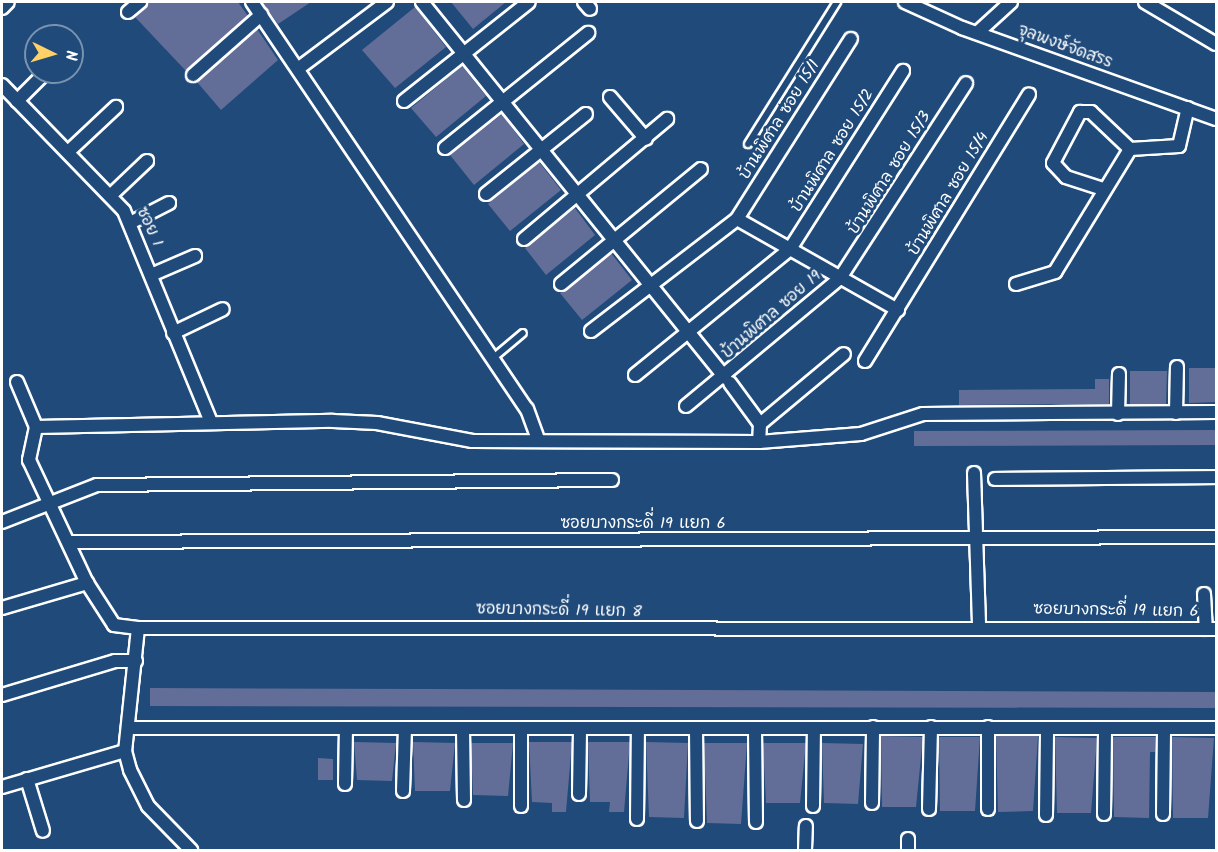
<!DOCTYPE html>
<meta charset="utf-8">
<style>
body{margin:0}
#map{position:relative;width:1218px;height:852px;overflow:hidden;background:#1f4a7a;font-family:Kalam,"Playpen Sans Thai",sans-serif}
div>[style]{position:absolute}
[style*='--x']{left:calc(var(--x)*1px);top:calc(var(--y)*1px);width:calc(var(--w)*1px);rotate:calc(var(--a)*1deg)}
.building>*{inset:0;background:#636e98}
.roads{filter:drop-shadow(2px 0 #fff) drop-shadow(-2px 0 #fff) drop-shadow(0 2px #fff) drop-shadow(0 -2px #fff)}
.service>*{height:6px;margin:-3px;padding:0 3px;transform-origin:3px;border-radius:3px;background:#1f4a7a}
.minor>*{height:12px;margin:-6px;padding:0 6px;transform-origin:6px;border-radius:6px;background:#1f4a7a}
span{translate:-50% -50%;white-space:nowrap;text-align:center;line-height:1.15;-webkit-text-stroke:6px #1f4a7a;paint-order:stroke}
.street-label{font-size:16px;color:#fff}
.frame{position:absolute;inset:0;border:3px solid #fff;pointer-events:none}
.north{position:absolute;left:24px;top:24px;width:60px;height:60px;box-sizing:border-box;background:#1f4a7a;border:2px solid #7992af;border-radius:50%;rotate:95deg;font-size:16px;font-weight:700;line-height:24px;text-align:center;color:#fff}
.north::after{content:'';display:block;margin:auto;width:21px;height:27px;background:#ffd166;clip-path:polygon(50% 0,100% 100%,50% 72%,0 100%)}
</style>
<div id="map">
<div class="building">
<div style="clip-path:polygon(148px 2px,238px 2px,248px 16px,186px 71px,135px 17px)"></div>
<div style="clip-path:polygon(262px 2px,311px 2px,278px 24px)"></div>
<div style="clip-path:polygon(451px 2px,506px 2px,473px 29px)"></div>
<div style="clip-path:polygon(415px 7px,446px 47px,395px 88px,362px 50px)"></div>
<div style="clip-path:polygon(257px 29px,278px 60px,221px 110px,197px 82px)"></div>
<div style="clip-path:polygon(462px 66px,486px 96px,436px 137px,411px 108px)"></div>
<div style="clip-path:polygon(502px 114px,524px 144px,474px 185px,450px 155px)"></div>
<div style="clip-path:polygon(539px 162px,561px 190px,510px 231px,488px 204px)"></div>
<div style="clip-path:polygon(575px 208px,595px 235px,546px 275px,525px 248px)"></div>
<div style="clip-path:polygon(611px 253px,632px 280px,582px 320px,560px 293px)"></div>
<div style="clip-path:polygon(1189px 368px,1216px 368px,1216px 402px,1189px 403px)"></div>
<div style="clip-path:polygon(1130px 371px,1167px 371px,1166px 404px,1130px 404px)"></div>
<div style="clip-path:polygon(1095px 379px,1109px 379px,1109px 404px,959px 405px,959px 390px,1095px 389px)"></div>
<div style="clip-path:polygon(1216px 430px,1216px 445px,914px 446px,914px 431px)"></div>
<div style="clip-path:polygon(150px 688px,1216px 692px,1216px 708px,150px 706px)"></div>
<div style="clip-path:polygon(881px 736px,923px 737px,916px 807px,882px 807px)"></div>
<div style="clip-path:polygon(996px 736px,1038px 736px,1033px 811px,998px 812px)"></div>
<div style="clip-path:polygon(939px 737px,980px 737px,975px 811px,940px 811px)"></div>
<div style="clip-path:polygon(1055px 737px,1097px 738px,1091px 813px,1057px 813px)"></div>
<div style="clip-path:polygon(1113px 737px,1156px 737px,1155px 752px,1150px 752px,1149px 818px,1114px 817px)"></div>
<div style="clip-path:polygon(1172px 737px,1214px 738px,1208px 818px,1173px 818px)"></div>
<div style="clip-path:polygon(354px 742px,396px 743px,392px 781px,357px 780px)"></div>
<div style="clip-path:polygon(413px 742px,455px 743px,450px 791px,415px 791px)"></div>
<div style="clip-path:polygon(529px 742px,572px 742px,566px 812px,552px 812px,552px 803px,532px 802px)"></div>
<div style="clip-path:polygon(588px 742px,630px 742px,624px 812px,609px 812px,610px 802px,590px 802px)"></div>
<div style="clip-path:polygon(646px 742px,688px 743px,684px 818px,649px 817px)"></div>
<div style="clip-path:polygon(471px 743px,513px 743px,508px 796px,473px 795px)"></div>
<div style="clip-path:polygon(704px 743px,747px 743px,741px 824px,707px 823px)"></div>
<div style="clip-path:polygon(763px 743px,806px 743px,800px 803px,766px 803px)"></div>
<div style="clip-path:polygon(822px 743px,863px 744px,858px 804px,824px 803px)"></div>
<div style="clip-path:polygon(318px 758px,333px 759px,333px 780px,318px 780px)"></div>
</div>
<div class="roads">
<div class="service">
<div style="--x:748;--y:144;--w:168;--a:-57.9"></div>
<div style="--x:492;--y:359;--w:40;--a:-40"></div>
</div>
<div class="minor">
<div style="--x:252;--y:2;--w:491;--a:56"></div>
<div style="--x:527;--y:409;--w:33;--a:70"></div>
<div style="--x:422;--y:2;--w:483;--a:51.1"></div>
<div style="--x:584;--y:2;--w:9;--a:49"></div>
<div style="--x:905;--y:2;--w:63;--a:24.5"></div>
<div style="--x:962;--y:28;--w:270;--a:19.7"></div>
<div style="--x:1145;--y:2;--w:82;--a:30.6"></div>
<div style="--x:2;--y:8;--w:8;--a:-45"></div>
<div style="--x:128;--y:12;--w:16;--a:-40"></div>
<div style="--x:977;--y:33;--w:46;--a:-42.4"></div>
<div style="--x:299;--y:68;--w:110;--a:-36.9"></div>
<div style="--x:193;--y:75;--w:91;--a:-41.4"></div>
<div style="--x:2;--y:85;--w:175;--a:45.9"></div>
<div style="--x:124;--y:211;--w:226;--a:67.6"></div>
<div style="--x:610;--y:97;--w:55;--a:49.4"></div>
<div style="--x:17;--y:101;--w:41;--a:-45"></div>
<div style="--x:404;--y:101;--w:159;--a:-38.4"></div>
<div style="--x:445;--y:148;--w:184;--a:-38.8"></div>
<div style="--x:68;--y:152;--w:66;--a:-43.2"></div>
<div style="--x:1103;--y:189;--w:39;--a:-162"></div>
<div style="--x:1066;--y:177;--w:19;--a:-133"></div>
<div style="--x:1053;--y:163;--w:58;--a:-62.1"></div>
<div style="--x:1080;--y:112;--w:11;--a:0"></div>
<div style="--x:1091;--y:112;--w:54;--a:43.5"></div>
<div style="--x:486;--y:194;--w:128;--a:-38.7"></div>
<div style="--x:110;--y:196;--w:51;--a:-43.4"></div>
<div style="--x:737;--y:219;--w:185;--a:29.5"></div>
<div style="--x:130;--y:223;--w:44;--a:-27.1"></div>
<div style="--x:524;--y:239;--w:187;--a:-40"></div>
<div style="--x:151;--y:275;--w:48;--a:-23.4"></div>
<div style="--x:561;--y:284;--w:181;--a:-39.4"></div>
<div style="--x:1016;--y:284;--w:41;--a:-17.1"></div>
<div style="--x:1055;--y:272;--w:144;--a:-58.6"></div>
<div style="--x:1130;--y:149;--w:49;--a:-3.5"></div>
<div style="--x:1179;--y:146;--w:39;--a:-77"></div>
<div style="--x:591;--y:331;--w:184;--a:-37.5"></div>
<div style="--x:737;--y:219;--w:213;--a:-57.7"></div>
<div style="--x:173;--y:333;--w:55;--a:-25.6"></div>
<div style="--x:865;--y:361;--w:313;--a:-58.4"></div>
<div style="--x:635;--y:375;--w:200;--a:-39.1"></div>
<div style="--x:790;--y:249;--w:211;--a:-57.6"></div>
<div style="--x:17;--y:382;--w:49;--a:67.1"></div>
<div style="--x:36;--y:427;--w:34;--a:102"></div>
<div style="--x:29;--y:460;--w:136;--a:64.8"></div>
<div style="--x:87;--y:583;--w:50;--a:57.3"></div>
<div style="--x:114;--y:625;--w:24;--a:7"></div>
<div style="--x:138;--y:628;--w:124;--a:96"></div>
<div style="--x:125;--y:751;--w:20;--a:75"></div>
<div style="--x:130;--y:770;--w:40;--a:63.4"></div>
<div style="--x:148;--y:806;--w:62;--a:45.7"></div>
<div style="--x:730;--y:383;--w:51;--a:53.8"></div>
<div style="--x:760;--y:424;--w:18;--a:93"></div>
<div style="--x:686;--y:406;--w:200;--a:-39.7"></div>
<div style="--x:840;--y:278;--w:232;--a:-57.1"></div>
<div style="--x:1176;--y:413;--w:46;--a:-88.8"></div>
<div style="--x:1118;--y:414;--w:40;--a:-88.6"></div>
<div style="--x:760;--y:424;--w:109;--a:-39.8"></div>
<div style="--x:36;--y:427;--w:297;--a:-1.2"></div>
<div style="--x:333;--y:421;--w:44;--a:2.6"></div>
<div style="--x:377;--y:423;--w:97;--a:10.7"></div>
<div style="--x:472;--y:441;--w:287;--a:0.2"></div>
<div style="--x:759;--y:442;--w:102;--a:-4.5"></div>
<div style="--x:861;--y:434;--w:65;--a:-17.9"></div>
<div style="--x:923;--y:414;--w:293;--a:-0.4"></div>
<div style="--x:974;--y:473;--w:154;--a:88.1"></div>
<div style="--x:995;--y:479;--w:221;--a:-0.5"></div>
<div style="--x:2;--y:522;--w:102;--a:-21.3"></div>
<div style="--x:97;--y:485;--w:515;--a:-0.56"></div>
<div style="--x:70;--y:542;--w:1146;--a:-0.25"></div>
<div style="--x:1204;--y:594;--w:35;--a:87"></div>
<div style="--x:2;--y:608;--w:89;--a:-16.4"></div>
<div style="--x:138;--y:628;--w:1078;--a:0.05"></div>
<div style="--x:2;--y:695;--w:118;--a:-16.7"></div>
<div style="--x:115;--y:661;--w:21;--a:0"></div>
<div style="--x:128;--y:728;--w:1088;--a:0"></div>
<div style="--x:463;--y:729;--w:71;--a:89.2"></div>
<div style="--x:696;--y:729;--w:92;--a:89.4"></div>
<div style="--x:755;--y:729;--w:93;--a:89.4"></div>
<div style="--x:27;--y:779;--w:54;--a:72.9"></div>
<div style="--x:345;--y:784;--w:55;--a:-89"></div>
<div style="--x:2;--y:787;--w:128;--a:-16.3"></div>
<div style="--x:403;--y:791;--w:63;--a:-88.2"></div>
<div style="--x:579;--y:794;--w:65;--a:-89.1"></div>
<div style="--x:872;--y:803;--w:76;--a:-89.2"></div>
<div style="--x:521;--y:806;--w:77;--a:-90"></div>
<div style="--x:813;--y:806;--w:77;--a:-89.3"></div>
<div style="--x:929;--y:809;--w:82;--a:-88.6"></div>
<div style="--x:988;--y:809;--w:82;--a:-90"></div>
<div style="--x:1104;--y:814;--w:86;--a:-89.3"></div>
<div style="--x:1163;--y:814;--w:86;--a:-89.3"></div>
<div style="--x:1046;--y:815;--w:87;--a:-89.3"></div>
<div style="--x:637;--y:819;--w:90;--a:-89.4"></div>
<div style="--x:805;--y:850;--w:24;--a:-88"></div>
<div style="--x:908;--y:850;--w:11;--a:-90"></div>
</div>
</div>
<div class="street-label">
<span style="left:1065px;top:47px;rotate:20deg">จุลพงษ์จัดสรร</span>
<span style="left:780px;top:120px;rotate:-58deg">บ้านพิศาล ซอย 15/1</span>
<span style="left:833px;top:151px;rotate:-58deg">บ้านพิศาล ซอย 15/2</span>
<span style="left:890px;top:173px;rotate:-58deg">บ้านพิศาล ซอย 15/3</span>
<span style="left:949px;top:194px;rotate:-59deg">บ้านพิศาล ซอย 15/4</span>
<span style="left:149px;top:227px;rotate:65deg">ซอย 1</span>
<span style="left:772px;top:315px;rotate:-41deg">บ้านพิศาล ซอย 19</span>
<span style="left:643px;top:524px">ซอยบางกระดี่ 19 แยก 6</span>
<span style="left:559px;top:611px;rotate:1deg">ซอยบางกระดี่ 19 แยก 8</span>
<span style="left:1116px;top:611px;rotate:1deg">ซอยบางกระดี่ 19 แยก 6</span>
</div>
<div class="frame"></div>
<div class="north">N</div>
</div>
